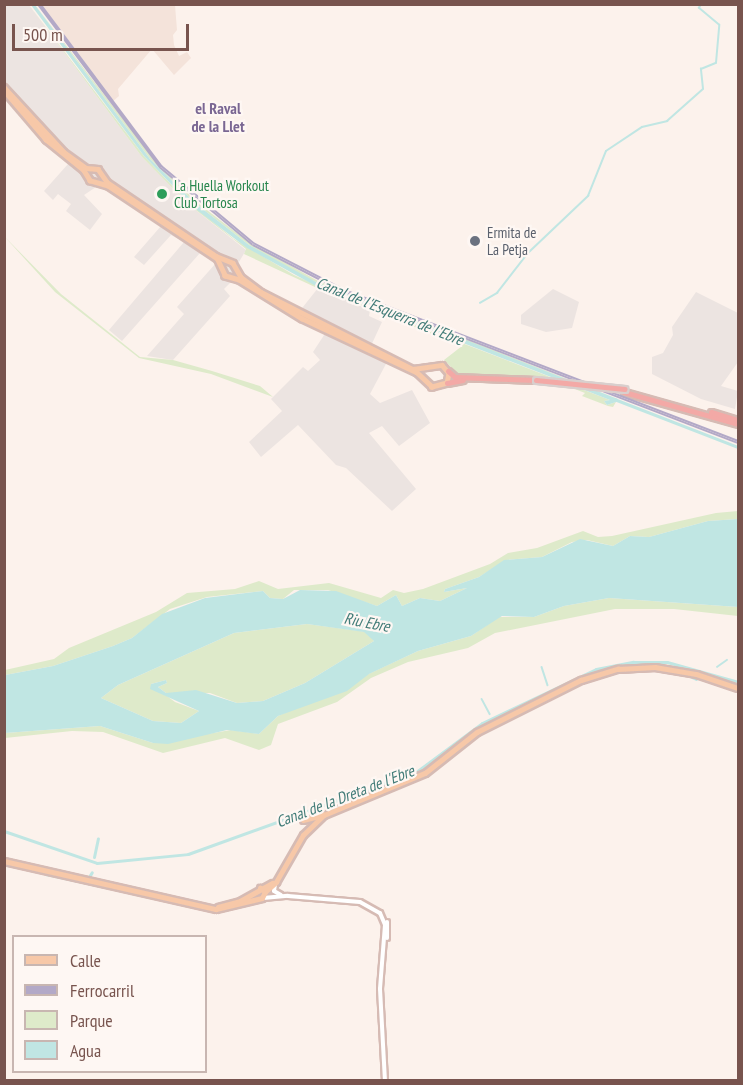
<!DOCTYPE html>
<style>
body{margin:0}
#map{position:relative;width:743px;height:1085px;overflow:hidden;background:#fcf2ec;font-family:"PT Sans Narrow",sans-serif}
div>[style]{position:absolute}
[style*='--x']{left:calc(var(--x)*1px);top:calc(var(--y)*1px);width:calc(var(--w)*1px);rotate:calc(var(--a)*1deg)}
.residential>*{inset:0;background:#f4e3da}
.industrial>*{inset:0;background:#ece4e1}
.green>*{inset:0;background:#deeaca}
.water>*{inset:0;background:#c0e6e3}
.stream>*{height:1.5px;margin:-0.75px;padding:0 0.75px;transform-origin:0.75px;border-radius:0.75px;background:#c0e6e3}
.canal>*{height:3px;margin:-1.5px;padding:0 1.5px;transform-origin:1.5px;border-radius:1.5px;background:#c0e6e3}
.roads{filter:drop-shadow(2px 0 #d6bbb4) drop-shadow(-2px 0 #d6bbb4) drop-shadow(0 2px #d6bbb4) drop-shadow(0 -2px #d6bbb4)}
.secondary>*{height:4px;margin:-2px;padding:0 2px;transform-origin:2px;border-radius:2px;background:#fff}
.primary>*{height:4.5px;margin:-2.25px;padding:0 2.25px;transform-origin:2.25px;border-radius:2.25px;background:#f7c8a8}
.highway>*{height:5px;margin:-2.5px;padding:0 2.5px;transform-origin:2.5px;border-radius:2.5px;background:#f3a9a6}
.rail>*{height:4px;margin-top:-2px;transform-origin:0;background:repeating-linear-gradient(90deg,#fef7f3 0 4.5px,#b3a9c7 0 9px);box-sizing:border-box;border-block:2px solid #b3a9c7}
.bridges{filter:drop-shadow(2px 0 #d9cfcd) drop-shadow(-2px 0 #d9cfcd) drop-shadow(0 2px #d9cfcd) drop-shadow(0 -2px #d9cfcd)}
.highway-bridge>*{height:5px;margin:-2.5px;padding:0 2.5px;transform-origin:2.5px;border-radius:2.5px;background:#f3a9a6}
.dots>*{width:16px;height:16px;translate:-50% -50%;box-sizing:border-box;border:3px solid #fef7f3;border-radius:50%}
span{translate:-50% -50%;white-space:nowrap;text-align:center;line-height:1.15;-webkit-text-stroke:4.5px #fef7f3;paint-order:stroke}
.leisure-label{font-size:15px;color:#27864d}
.left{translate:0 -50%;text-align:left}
.worship-label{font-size:15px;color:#5b616d}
.neighbourhood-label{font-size:16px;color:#7a6793;font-weight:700}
.water-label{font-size:16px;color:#427c78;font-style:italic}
.frame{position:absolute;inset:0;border:6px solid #78544e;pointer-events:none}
.legend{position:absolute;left:12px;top:935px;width:195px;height:138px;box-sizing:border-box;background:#fef7f3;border:2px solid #c8b6b1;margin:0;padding:8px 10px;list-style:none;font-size:18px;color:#78544e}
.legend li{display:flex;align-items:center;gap:12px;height:30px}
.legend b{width:30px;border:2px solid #c8b6b1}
.scale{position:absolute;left:12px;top:24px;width:177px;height:27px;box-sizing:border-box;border:3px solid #78544e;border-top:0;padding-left:8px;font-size:18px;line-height:21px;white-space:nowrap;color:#78544e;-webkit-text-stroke:4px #fef7f3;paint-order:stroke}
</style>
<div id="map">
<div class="residential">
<div style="clip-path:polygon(41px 5px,175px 5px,177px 30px,173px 35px,174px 45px,179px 56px,187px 52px,191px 58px,174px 75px,152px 49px,118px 89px,119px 96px,112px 102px)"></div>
</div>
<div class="industrial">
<div style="clip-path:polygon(4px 5px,29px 5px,142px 157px,188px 204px,246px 250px,239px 262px,240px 273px,224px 289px,230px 296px,173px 360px,147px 356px,184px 314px,177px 307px,216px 263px,200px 253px,122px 341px,109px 330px,184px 242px,171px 235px,144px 265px,134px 257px,161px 226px,99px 185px,84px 195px,102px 214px,90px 230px,66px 211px,71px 204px,58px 194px,53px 200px,44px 191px,68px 164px,37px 136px,5px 96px)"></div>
<div style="clip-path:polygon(318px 288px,370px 310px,369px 316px,382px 322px,369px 350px,387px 362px,370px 394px,380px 403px,412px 390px,430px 423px,399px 446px,382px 426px,369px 433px,416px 489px,392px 511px,346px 468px,336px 465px,298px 425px,261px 457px,249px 442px,282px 411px,271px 399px,303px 367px,308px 371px,320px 360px,313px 352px,330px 326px,299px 312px)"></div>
<div style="clip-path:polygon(553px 289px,579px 302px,572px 328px,546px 332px,521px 324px,521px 315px)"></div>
<div style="clip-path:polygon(696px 292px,738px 313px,738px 362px,721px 386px,738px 391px,735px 409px,701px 399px,652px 374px,652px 357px,663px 353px,673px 335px,672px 327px)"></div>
</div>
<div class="green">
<div style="clip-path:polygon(29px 5px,144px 156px,184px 198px,234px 239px,294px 275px,355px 302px,610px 400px,604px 401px,607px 405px,616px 402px,613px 407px,608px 406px,582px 396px,585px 393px,544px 377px,458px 374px,444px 360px,462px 346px,315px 287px,244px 254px,246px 249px,188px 204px,142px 157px)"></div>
<div style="clip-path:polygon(35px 5px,160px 167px,199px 204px,250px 243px,318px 281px,618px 399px,356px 299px,295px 273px,249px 245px,195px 203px,150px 159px)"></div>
<div style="clip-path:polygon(4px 236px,61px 294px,140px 357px,173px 360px,212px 371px,260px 386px,273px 397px,211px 374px,139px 358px,55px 292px)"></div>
<div style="clip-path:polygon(738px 511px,738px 519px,708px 521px,649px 537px,630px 536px,613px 546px,587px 540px,572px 542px,542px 557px,506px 560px,479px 577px,445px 589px,444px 592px,467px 588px,440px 601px,420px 598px,402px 606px,396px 595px,377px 606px,328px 590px,294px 590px,283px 599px,270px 598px,263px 591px,207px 597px,170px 609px,132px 638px,113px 646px,53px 666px,5px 675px,5px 670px,54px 659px,69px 648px,156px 612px,187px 593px,235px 589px,259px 581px,278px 589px,329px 583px,381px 598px,393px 590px,404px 593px,423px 589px,490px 564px,508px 553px,537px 548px,583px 531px,598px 537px,612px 536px,716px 513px)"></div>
<div style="clip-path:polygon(609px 598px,738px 607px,738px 616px,674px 609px,615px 609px,495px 633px,468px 648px,408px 662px,371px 678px,337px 702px,278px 724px,271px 745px,259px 750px,225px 738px,163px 753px,103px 732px,72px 731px,5px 738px,5px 733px,100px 726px,153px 743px,231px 730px,259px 734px,278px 716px,418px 651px,471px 636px,499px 617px,534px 617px,564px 606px)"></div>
<div style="clip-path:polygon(307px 624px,367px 632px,374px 641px,305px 683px,263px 701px,237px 703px,210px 693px,166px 693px,158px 687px,167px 683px,166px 680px,151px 684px,175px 702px,199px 711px,181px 723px,153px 721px,101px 698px,118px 685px,234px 633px)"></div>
</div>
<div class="water">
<div style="clip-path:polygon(31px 5px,35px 5px,150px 159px,195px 203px,249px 245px,316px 282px,618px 399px,616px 402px,607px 405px,604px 401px,610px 400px,314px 285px,247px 248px,193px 207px,144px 156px)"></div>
<div style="clip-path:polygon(evenodd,738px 519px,738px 607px,609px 598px,564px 606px,534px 617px,502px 616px,471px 636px,418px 651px,369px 674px,347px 691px,278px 716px,259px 734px,227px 730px,168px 744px,153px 743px,100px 726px,5px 733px,5px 675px,53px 666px,113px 646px,132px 638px,162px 614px,205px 598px,263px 591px,270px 598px,283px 599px,300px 590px,336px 591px,377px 606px,396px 595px,402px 606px,420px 598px,440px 601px,467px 588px,444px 592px,445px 589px,479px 577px,504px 560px,542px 557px,580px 539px,613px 546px,630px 536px,649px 537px,708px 521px,738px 519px,307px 624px,364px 632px,374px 641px,305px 683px,263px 701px,237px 703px,196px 690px,166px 693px,158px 687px,167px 683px,166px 680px,151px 684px,150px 689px,199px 711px,181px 723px,153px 721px,101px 698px,118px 685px,234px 633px,307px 624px)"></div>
</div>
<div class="stream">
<div style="--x:480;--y:303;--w:20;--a:-30"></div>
<div style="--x:497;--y:293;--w:51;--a:-52.2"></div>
<div style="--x:528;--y:253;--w:83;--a:-43.5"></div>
<div style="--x:588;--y:196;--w:48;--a:-68.2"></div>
<div style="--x:606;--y:151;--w:43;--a:-33.7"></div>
<div style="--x:642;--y:127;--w:26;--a:-13"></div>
<div style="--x:667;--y:121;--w:48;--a:-41.6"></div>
<div style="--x:703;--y:89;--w:20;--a:-96"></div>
<div style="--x:701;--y:69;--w:16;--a:-22"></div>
<div style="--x:716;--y:63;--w:38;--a:-85"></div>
<div style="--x:719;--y:25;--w:26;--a:-140"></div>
<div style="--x:699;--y:8;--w:4;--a:-63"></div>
<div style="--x:542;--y:667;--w:19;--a:72"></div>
<div style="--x:717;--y:667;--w:12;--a:-35"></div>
<div style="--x:645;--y:670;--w:19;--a:3"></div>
<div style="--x:684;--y:674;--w:14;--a:25"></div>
<div style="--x:607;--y:675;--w:25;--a:-11"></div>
<div style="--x:583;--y:683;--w:12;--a:-24"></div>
<div style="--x:551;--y:698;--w:32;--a:-26"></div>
<div style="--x:482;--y:699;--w:17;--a:62"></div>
<div style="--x:545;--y:701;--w:4;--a:-27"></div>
<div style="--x:515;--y:716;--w:30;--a:-26"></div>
<div style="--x:485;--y:731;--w:21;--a:-28"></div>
<div style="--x:434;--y:771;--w:53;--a:-38.8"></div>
<div style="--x:396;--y:789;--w:39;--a:-24"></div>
<div style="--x:381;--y:794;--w:13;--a:-23"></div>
<div style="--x:46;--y:875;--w:146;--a:12.2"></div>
</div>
<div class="canal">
<div style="--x:614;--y:399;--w:133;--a:21.2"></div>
<div style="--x:4;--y:831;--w:98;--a:19"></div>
<div style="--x:97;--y:863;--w:91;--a:-5.6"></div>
<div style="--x:188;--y:854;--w:242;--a:-19.8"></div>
<div style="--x:416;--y:772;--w:82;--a:-36.6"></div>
<div style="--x:482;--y:723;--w:126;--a:-25.3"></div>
<div style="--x:596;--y:669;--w:38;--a:-11"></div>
<div style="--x:633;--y:662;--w:34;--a:0"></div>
<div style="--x:667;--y:662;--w:74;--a:15.7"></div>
<div style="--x:94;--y:857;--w:19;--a:-78"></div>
<div style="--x:87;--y:880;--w:9;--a:-58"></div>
</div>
<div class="roads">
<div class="secondary">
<div style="--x:275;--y:884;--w:7;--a:98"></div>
<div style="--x:274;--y:891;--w:8;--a:30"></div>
<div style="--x:263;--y:898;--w:25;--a:-5"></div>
<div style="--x:288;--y:896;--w:72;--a:4.8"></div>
<div style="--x:360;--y:902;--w:23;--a:29"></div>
<div style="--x:380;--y:913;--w:13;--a:67"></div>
<div style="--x:385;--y:925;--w:64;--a:94.5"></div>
<div style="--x:380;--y:989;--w:91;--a:86.9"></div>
<div style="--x:387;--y:922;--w:16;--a:90"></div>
</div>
<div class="primary">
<div style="--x:4;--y:87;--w:88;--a:47.3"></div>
<div style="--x:64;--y:152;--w:27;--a:36"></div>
<div style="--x:86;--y:168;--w:12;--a:5"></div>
<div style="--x:98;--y:169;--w:16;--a:55"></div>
<div style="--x:107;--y:182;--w:132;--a:34.2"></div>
<div style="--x:216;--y:256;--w:18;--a:22"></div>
<div style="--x:233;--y:263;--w:16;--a:60"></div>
<div style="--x:241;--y:277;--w:25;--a:37"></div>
<div style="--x:261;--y:292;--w:170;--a:26.9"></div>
<div style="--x:413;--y:369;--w:29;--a:-8"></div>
<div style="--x:442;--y:365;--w:11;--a:49"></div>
<div style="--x:449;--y:373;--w:10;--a:101"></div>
<div style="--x:447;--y:383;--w:16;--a:165"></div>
<div style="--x:432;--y:387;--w:21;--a:-137"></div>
<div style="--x:417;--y:373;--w:127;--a:-154.8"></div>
<div style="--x:302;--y:319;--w:74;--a:-148.2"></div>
<div style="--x:239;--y:280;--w:15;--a:-164"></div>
<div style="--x:225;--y:276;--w:19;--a:-115"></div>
<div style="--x:217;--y:259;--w:131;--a:-146.2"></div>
<div style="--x:108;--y:186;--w:19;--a:-164"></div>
<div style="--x:90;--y:181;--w:13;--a:-122"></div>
<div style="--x:83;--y:170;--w:48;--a:-141"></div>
<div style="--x:46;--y:140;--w:65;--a:-130.6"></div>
<div style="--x:303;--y:820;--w:21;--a:-14"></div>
<div style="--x:4;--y:861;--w:217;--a:12.8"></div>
<div style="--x:216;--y:909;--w:47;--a:-13.4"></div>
<div style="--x:262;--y:898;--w:7;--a:-63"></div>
<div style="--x:265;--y:892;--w:6;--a:-141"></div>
<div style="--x:265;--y:892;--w:15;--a:-42"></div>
<div style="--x:276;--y:882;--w:54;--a:-60.1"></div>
<div style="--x:303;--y:835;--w:29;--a:-44"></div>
<div style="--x:324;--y:815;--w:109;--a:-22.6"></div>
<div style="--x:425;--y:773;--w:66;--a:-38.3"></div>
<div style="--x:477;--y:732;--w:116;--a:-26.6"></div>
<div style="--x:581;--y:680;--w:39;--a:-17"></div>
<div style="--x:618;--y:669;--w:37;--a:-3"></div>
<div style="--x:655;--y:667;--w:42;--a:9.7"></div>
<div style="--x:696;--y:674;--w:44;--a:18.4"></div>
<div style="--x:218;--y:907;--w:23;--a:-15"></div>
<div style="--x:240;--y:901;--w:37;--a:-29"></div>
</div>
<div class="highway">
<div style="--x:448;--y:371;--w:9;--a:41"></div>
<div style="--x:455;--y:377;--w:81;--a:2.1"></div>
<div style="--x:447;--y:383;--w:16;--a:-11"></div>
<div style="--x:624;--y:392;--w:118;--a:15.7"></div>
<div style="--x:711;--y:412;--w:28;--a:17"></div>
</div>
</div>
<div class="rail">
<div style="--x:39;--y:4;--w:204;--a:53.2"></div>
<div style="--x:161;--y:167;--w:120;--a:39.9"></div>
<div style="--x:253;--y:244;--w:100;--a:27.3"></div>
<div style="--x:342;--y:290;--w:424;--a:21"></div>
</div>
<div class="bridges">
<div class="highway-bridge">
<div style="--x:536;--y:380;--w:89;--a:5.8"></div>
</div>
</div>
<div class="dots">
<div style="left:162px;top:194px;background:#2e9e5b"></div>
<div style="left:475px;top:241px;background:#6b7280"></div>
</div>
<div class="leisure-label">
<span class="left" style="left:174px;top:194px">La Huella Workout<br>Club Tortosa</span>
</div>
<div class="worship-label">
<span class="left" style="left:487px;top:241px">Ermita de<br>La Petja</span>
</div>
<div class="neighbourhood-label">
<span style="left:218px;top:117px">el Raval<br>de la Llet</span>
</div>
<div class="water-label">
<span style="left:390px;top:311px;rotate:22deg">Canal de l'Esquerra de l'Ebre</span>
<span style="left:367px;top:622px;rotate:11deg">Riu Ebre</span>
<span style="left:345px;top:796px;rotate:-21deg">Canal de la Dreta de l'Ebre</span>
</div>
<div class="frame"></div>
<ul class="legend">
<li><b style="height:8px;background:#f7c8a8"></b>Calle</li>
<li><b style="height:8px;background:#b3a9c7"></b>Ferrocarril</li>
<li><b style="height:16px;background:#deeaca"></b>Parque</li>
<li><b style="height:16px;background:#c0e6e3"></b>Agua</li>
</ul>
<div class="scale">500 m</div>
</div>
